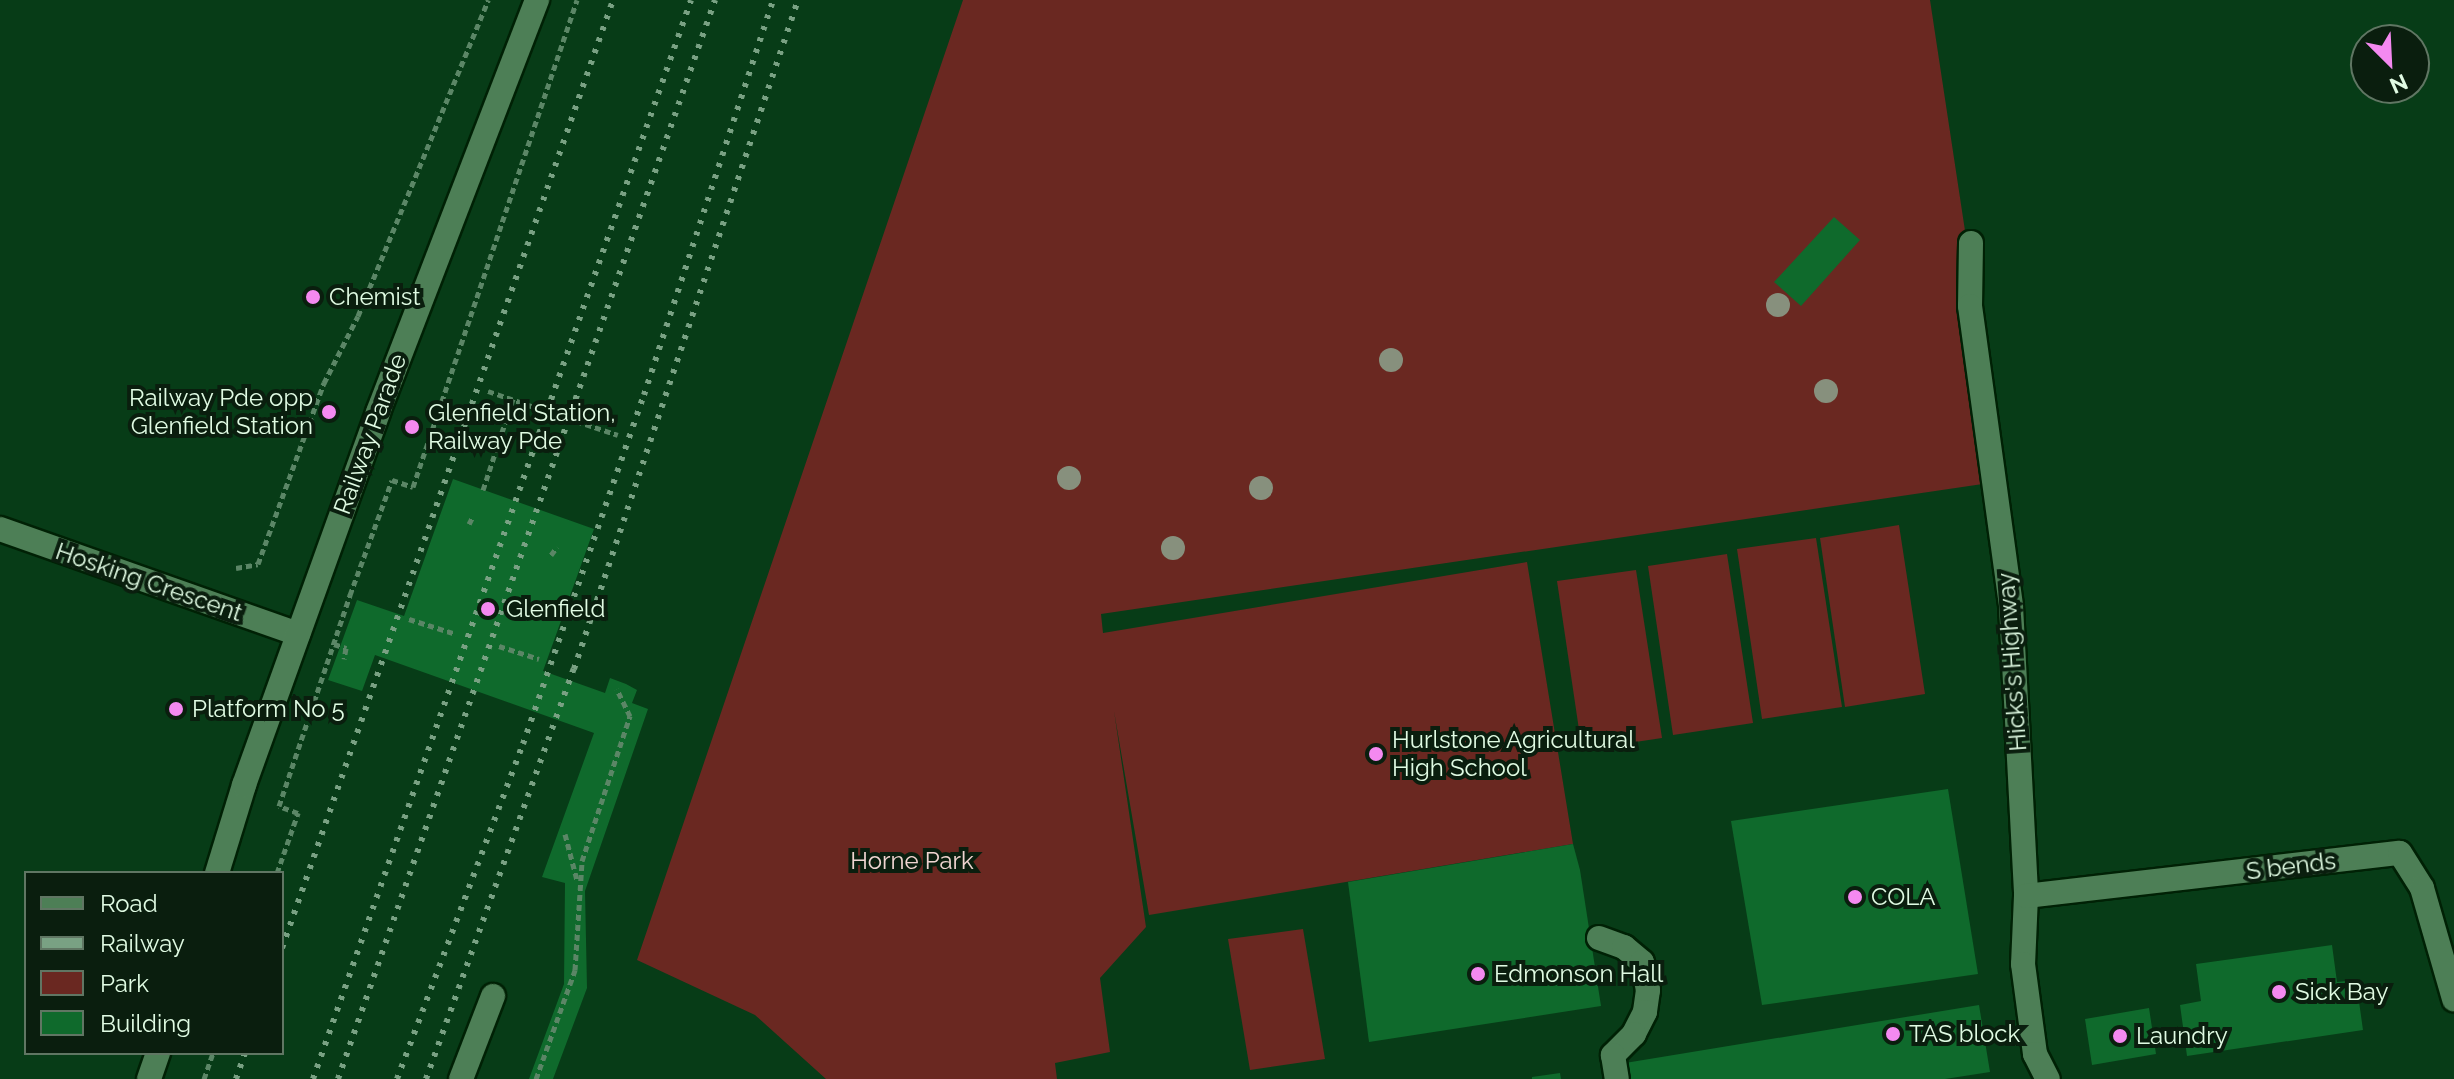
<!DOCTYPE html>
<style>
body{margin:0}
#map{position:relative;width:2454px;height:1079px;overflow:hidden;background:#073c17;font-family:Raleway,sans-serif}
div>[style]{position:absolute}
[style*='--x']{left:calc(var(--x)*1px);top:calc(var(--y)*1px);width:calc(var(--w)*1px);rotate:calc(var(--a)*1deg)}
.green>*{inset:0;background:#6a2821}
.building>*{inset:0;background:#0f6a2c}
.path>*{height:5px;margin-top:-2.5px;transform-origin:0;background:repeating-linear-gradient(90deg,#5b8666 0 6px,transparent 0 10px)}
.roads{filter:drop-shadow(2px 0 #002105) drop-shadow(-2px 0 #002105) drop-shadow(0 2px #002105) drop-shadow(0 -2px #002105)}
.minor>*{height:24px;margin:-12px;padding:0 12px;transform-origin:12px;border-radius:12px;background:#4d7f56}
.rail>*{height:6px;margin-top:-3px;transform-origin:0;background:repeating-linear-gradient(90deg,#79a183 0 4px,transparent 0 12px)}
.trees>*{width:24px;height:24px;margin:-12px;border-radius:50%;background:#87907d}
.dots>*{width:22px;height:22px;translate:-50% -50%;box-sizing:border-box;border:4px solid #0a1e0e;border-radius:50%}
span{translate:-50% -50%;white-space:nowrap;text-align:center;line-height:1.15;-webkit-text-stroke:8px #0a1e0e;paint-order:stroke}
.poi-label{font-size:24px;color:#e0fbe3}
.left{translate:0 -50%;text-align:left}
.right{translate:-100% -50%;text-align:right}
.street-label{font-size:24px;color:#e0fbe3}
.park-label{font-size:24px;color:#f0d5d1}
.legend{position:absolute;left:24px;top:871px;width:260px;height:184px;box-sizing:border-box;background:#0a1e0e;border:2px solid #607663;margin:0;padding:10px 14px;list-style:none;font-size:24px;color:#e0fbe3}
.legend li{display:flex;align-items:center;gap:16px;height:40px}
.legend b{width:40px;border:2px solid #607663}
.north{position:absolute;left:2350px;top:24px;width:80px;height:80px;box-sizing:border-box;background:#0a1e0e;border:2px solid #607663;border-radius:50%;rotate:156deg;font-size:22px;font-weight:700;line-height:32px;text-align:center;color:#e0fbe3}
.north::after{content:'';display:block;margin:auto;width:28px;height:36px;background:#f489f0;clip-path:polygon(50% 0,100% 100%,50% 72%,0 100%)}
</style>
<div id="map">
<div class="green">
<div style="clip-path:polygon(963px 0,1930px 0,2003px 481px,1101px 614px,1103px 633px,1527px 562px,1573px 844px,1149px 915px,1114px 711px,1146px 927px,1100px 978px,1110px 1052px,1055px 1063px,1057px 1079px,826px 1079px,755px 1015px,637px 960px)"></div>
<div style="clip-path:polygon(1899px 525px,1925px 694px,1845px 707px,1820px 538px)"></div>
<div style="clip-path:polygon(1816px 538px,1842px 707px,1762px 719px,1737px 549px)"></div>
<div style="clip-path:polygon(1727px 554px,1753px 723px,1673px 735px,1648px 566px)"></div>
<div style="clip-path:polygon(1636px 570px,1662px 738px,1582px 750px,1557px 581px)"></div>
<div style="clip-path:polygon(1303px 929px,1325px 1059px,1250px 1070px,1228px 939px)"></div>
</div>
<div class="building">
<div style="clip-path:polygon(1834px 217px,1860px 240px,1801px 306px,1774px 282px)"></div>
<div style="clip-path:polygon(453px 479px,594px 529px,543px 671px,605px 693px,610px 678px,626px 684px,637px 690px,632px 703px,648px 709px,585px 891px,587px 988px,553px 1079px,529px 1079px,564px 984px,565px 883px,542px 877px,594px 733px,375px 655px,362px 691px,328px 680px,357px 600px,404px 616px)"></div>
<div style="clip-path:polygon(1948px 789px,1978px 974px,1762px 1005px,1731px 821px)"></div>
<div style="clip-path:polygon(1573px 844px,1580px 870px,1601px 1006px,1369px 1042px,1348px 882px)"></div>
<div style="clip-path:polygon(2332px 945px,2337px 982px,2356px 980px,2363px 1030px,2187px 1056px,2180px 1005px,2201px 1001px,2196px 964px)"></div>
<div style="clip-path:polygon(1979px 1005px,1990px 1072px,1945px 1079px,1628px 1079px,1625px 1063px)"></div>
<div style="clip-path:polygon(2149px 1008px,2156px 1054px,2092px 1065px,2085px 1019px)"></div>
<div style="clip-path:polygon(1560px 1073px,1561px 1079px,1532px 1079px,1532px 1077px)"></div>
</div>
<div class="path">
<div style="--x:488;--y:391;--w:52;--a:19.1"></div>
<div style="--x:576;--y:421;--w:44;--a:18.4"></div>
<div style="--x:483;--y:490;--w:96;--a:-71.8"></div>
<div style="--x:469;--y:524;--w:7;--a:-63"></div>
<div style="--x:551;--y:555;--w:10;--a:-53"></div>
<div style="--x:236;--y:568;--w:22;--a:-10"></div>
<div style="--x:258;--y:564;--w:193;--a:-70"></div>
<div style="--x:324;--y:383;--w:75;--a:-63.1"></div>
<div style="--x:358;--y:316;--w:342;--a:-67.6"></div>
<div style="--x:409;--y:619;--w:49;--a:17.7"></div>
<div style="--x:334;--y:644;--w:13;--a:18"></div>
<div style="--x:346;--y:648;--w:11;--a:100"></div>
<div style="--x:499;--y:646;--w:42;--a:18"></div>
<div style="--x:565;--y:834;--w:48;--a:75.4"></div>
<div style="--x:277;--y:873;--w:64;--a:-70.7"></div>
<div style="--x:298;--y:813;--w:20;--a:-160"></div>
<div style="--x:279;--y:806;--w:223;--a:-71.4"></div>
<div style="--x:350;--y:595;--w:122;--a:-69.9"></div>
<div style="--x:392;--y:480;--w:22;--a:18"></div>
<div style="--x:413;--y:487;--w:514;--a:-71.39"></div>
<div style="--x:204;--y:1079;--w:28;--a:-71"></div>
<div style="--x:536;--y:1079;--w:116;--a:-70.3"></div>
<div style="--x:575;--y:970;--w:109;--a:-86.3"></div>
<div style="--x:582;--y:861;--w:153;--a:-71.7"></div>
<div style="--x:630;--y:716;--w:30;--a:-116"></div>
</div>
<div class="roads">
<div class="minor">
<div style="--x:1971;--y:243;--w:63;--a:90.9"></div>
<div style="--x:1970;--y:306;--w:303;--a:82.2"></div>
<div style="--x:2011;--y:606;--w:290;--a:87"></div>
<div style="--x:2026;--y:896;--w:68;--a:92.5"></div>
<div style="--x:2023;--y:964;--w:91;--a:82.4"></div>
<div style="--x:2035;--y:1054;--w:28;--a:63"></div>
<div style="--x:0;--y:529;--w:316;--a:19.4"></div>
<div style="--x:217;--y:873;--w:92;--a:-72.9"></div>
<div style="--x:244;--y:785;--w:396;--a:-70.2"></div>
<div style="--x:378;--y:412;--w:442;--a:-68.9"></div>
<div style="--x:2026;--y:896;--w:376;--a:-6.6"></div>
<div style="--x:2400;--y:853;--w:41;--a:57.8"></div>
<div style="--x:2422;--y:888;--w:116;--a:73.9"></div>
<div style="--x:1599;--y:938;--w:27;--a:20"></div>
<div style="--x:1624;--y:947;--w:23;--a:40"></div>
<div style="--x:1642;--y:962;--w:29;--a:78"></div>
<div style="--x:1648;--y:990;--w:22;--a:98"></div>
<div style="--x:1645;--y:1012;--w:25;--a:117"></div>
<div style="--x:1634;--y:1034;--w:30;--a:135"></div>
<div style="--x:1613;--y:1055;--w:24;--a:81"></div>
<div style="--x:149;--y:1079;--w:28;--a:-71"></div>
<div style="--x:461;--y:1079;--w:89;--a:-68.9"></div>
</div>
</div>
<div class="rail">
<div style="--x:282;--y:948;--w:1004;--a:-70.75"></div>
<div style="--x:236;--y:1079;--w:28;--a:-71"></div>
<div style="--x:313;--y:1079;--w:1143;--a:-70.69"></div>
<div style="--x:338;--y:1079;--w:1143;--a:-70.74"></div>
<div style="--x:397;--y:1079;--w:358;--a:-69.4"></div>
<div style="--x:523;--y:744;--w:369;--a:-70.9"></div>
<div style="--x:644;--y:395;--w:416;--a:-71.9"></div>
<div style="--x:426;--y:1079;--w:436;--a:-70.2"></div>
<div style="--x:574;--y:669;--w:706;--a:-71.49"></div>
</div>
<div class="trees">
<div style="left:1778px;top:305px"></div>
<div style="left:1391px;top:360px"></div>
<div style="left:1826px;top:391px"></div>
<div style="left:1069px;top:478px"></div>
<div style="left:1261px;top:488px"></div>
<div style="left:1173px;top:548px"></div>
</div>
<div class="dots">
<div style="left:313px;top:297px;background:#f489f0"></div>
<div style="left:329px;top:412px;background:#f489f0"></div>
<div style="left:412px;top:427px;background:#f489f0"></div>
<div style="left:488px;top:609px;background:#f489f0"></div>
<div style="left:176px;top:709px;background:#f489f0"></div>
<div style="left:1376px;top:754px;background:#f489f0"></div>
<div style="left:1855px;top:897px;background:#f489f0"></div>
<div style="left:1478px;top:974px;background:#f489f0"></div>
<div style="left:2279px;top:992px;background:#f489f0"></div>
<div style="left:1893px;top:1034px;background:#f489f0"></div>
<div style="left:2120px;top:1036px;background:#f489f0"></div>
</div>
<div class="poi-label">
<span class="left" style="left:329px;top:297px">Chemist</span>
<span class="right" style="left:313px;top:412px">Railway Pde opp<br>Glenfield Station</span>
<span class="left" style="left:428px;top:427px">Glenfield Station,<br>Railway Pde</span>
<span class="left" style="left:506px;top:609px">Glenfield</span>
<span class="left" style="left:192px;top:709px">Platform No 5</span>
<span class="left" style="left:1392px;top:754px">Hurlstone Agricultural<br>High School</span>
<span class="left" style="left:1871px;top:897px">COLA</span>
<span class="left" style="left:1494px;top:974px">Edmonson Hall</span>
<span class="left" style="left:2295px;top:992px">Sick Bay</span>
<span class="left" style="left:1909px;top:1034px">TAS block</span>
<span class="left" style="left:2136px;top:1036px">Laundry</span>
</div>
<div class="street-label">
<span style="left:370px;top:434px;rotate:-70deg">Railway Parade</span>
<span style="left:149px;top:582px;rotate:19deg">Hosking Crescent</span>
<span style="left:2012px;top:662px;rotate:-94deg">Hicks's Highway</span>
<span style="left:2291px;top:866px;rotate:-7deg">S bends</span>
</div>
<div class="park-label">
<span style="left:912px;top:861px">Horne Park</span>
</div>
<ul class="legend">
<li><b style="height:10px;background:#4d7f56"></b>Road</li>
<li><b style="height:10px;background:#79a183"></b>Railway</li>
<li><b style="height:22px;background:#6a2821"></b>Park</li>
<li><b style="height:22px;background:#0f6a2c"></b>Building</li>
</ul>
<div class="north">N</div>
</div>
